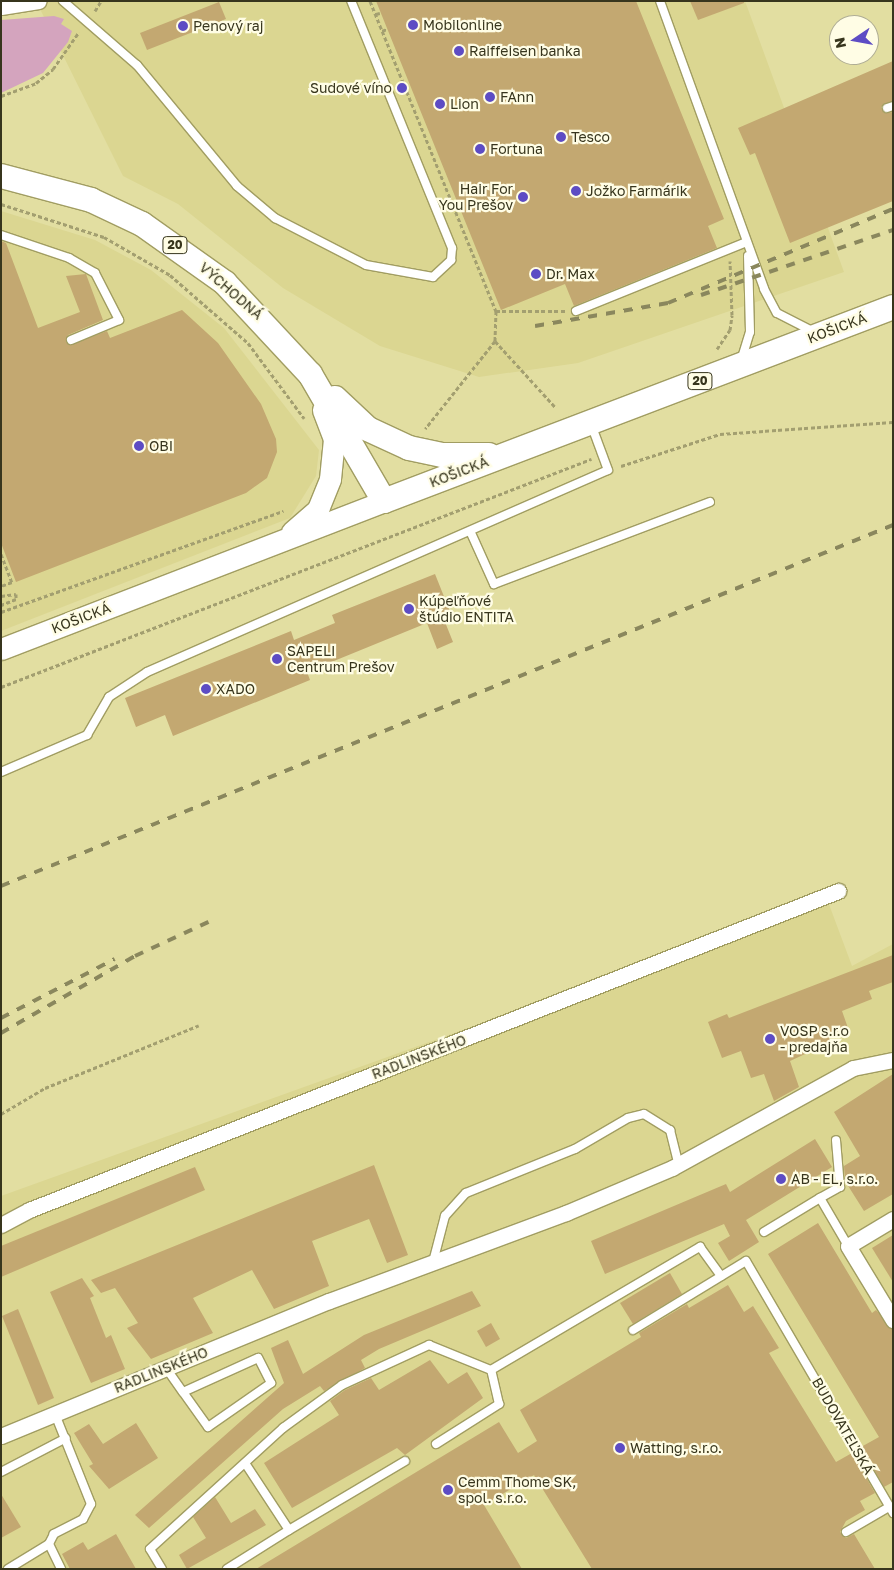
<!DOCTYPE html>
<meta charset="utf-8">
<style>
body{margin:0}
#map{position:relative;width:894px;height:1570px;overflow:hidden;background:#e2dea1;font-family:"Golos Text",sans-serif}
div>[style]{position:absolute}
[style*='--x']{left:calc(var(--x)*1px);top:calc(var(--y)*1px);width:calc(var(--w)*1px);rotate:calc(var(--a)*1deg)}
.built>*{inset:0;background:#dbd691}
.green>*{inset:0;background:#d4a4be}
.building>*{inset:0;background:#c3a871}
.path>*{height:3px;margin-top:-1.5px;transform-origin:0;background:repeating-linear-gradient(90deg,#a39f70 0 4px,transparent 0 6.5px)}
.roads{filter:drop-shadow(1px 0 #a19d62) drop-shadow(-1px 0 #a19d62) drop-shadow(0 1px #a19d62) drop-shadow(0 -1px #a19d62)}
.lane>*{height:8px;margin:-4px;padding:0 4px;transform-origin:4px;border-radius:4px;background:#fff}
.street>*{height:15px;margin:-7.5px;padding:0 7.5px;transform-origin:7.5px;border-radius:7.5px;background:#fff}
.secondary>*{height:21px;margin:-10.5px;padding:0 10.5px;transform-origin:10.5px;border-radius:10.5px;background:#fff}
.primary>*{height:24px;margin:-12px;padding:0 12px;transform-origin:12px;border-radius:12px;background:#fff}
.rail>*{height:4px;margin-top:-2px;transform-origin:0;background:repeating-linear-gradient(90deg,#8a875d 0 9px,transparent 0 18px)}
.dots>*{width:14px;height:14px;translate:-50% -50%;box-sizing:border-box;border:2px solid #fffde5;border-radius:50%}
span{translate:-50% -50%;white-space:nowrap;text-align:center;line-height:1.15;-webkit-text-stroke:4.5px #fffde5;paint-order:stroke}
.shield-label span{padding:1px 4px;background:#fffde5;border:1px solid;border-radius:4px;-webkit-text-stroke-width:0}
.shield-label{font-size:12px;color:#37351d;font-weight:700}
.poi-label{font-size:14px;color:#37351d}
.left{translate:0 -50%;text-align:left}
.right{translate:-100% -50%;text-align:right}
.street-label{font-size:14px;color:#37351d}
.frame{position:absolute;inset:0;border:2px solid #37351d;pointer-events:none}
.north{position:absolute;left:829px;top:15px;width:50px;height:50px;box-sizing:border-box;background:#fffde5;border:1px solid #afad95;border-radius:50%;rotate:258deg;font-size:14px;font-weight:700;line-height:20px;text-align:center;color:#37351d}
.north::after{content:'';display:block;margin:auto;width:18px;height:22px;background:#5d4cc4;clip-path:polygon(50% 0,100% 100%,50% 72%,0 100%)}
</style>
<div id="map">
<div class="built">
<div style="clip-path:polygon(36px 1px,745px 1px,844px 272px,578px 363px,479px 377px,380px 346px,283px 288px,178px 204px,123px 176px)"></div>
<div style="clip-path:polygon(1px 211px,95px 240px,151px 270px,224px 328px,319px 450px,316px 476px,290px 518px,1px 631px)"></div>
<div style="clip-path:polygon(827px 899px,852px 966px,893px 944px,893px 1569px,1px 1569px,1px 1196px)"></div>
</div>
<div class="green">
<div style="clip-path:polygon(54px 16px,64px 19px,61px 24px,72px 31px,68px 42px,43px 73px,1px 93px,1px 20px)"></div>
</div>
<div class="building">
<div style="clip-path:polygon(376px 1px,636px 1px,724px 219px,708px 226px,717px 248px,574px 306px,565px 284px,501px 310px)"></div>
<div style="clip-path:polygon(690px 1px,744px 1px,744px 3px,698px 20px)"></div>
<div style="clip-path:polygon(219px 2px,226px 19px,147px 50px,140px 33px)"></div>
<div style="clip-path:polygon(893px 61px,893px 101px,881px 107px,885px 113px,893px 112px,893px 201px,790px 243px,755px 153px,750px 155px,738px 128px)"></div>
<div style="clip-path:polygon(1px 241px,6px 243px,38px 328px,80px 312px,66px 276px,86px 274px,103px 320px,68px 335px,66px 342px,70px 345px,107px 331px,110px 338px,182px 310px,218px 343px,261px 404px,276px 439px,277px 452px,267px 478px,246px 493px,16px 582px,1px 543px)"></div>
<div style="clip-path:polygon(435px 574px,451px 614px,443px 617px,453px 642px,437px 649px,427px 623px,307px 672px,310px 680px,173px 736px,165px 715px,136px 727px,125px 698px,291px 631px,294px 640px,335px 623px,332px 615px)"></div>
<div style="clip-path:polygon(893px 955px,893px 982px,869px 991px,872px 999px,842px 1011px,848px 1028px,828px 1035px,831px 1042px,790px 1061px,799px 1087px,774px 1101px,764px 1074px,751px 1078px,741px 1051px,722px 1058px,708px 1022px,727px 1014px,729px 1018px)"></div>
<div style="clip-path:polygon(893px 1074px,893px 1194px,864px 1211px,845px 1181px,844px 1166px,860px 1156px,834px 1112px)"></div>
<div style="clip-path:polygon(815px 1139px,832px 1167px,746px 1220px,759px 1242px,729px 1261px,718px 1243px,730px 1236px,724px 1224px,605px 1274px,591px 1241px,726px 1184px,730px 1192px)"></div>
<div style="clip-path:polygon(374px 1165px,408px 1255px,387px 1263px,369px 1219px,312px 1241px,329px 1286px,274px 1309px,252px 1270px,193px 1298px,213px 1333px,151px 1359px,127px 1328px,138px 1323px,115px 1288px,101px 1293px,91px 1280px)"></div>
<div style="clip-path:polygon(195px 1167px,205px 1190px,1px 1277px,1px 1246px)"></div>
<div style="clip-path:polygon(818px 1223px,872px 1313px,876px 1310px,893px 1329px,893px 1482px,884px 1487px,861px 1447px,879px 1437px,768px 1254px)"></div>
<div style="clip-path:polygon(893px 1235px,893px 1282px,872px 1248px)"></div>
<div style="clip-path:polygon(670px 1273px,682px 1294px,633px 1324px,620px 1303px)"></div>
<div style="clip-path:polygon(82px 1278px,94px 1296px,90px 1298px,106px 1338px,111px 1335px,125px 1369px,91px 1383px,50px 1292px)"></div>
<div style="clip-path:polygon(728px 1285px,744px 1312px,753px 1306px,779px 1348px,769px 1353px,836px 1462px,852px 1453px,875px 1493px,860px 1501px,865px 1510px,846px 1521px,840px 1532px,846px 1538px,854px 1534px,875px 1569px,592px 1569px,534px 1475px,484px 1505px,522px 1569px,256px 1569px,499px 1422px,518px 1453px,537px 1441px,520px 1410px,641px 1337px,639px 1333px,687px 1304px,689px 1308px)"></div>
<div style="clip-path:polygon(472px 1291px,481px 1306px,379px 1349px,361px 1360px,365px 1368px,324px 1391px,320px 1386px,283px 1409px,149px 1528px,135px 1515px,284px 1383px,271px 1348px,288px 1340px,303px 1374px,364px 1335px)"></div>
<div style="clip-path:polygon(18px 1309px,54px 1398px,38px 1405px,2px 1316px)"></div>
<div style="clip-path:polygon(491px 1323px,500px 1339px,486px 1347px,477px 1331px)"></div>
<div style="clip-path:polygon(430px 1360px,448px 1384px,467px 1372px,483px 1398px,405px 1455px,397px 1448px,292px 1508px,264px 1463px,339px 1415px,330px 1401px,345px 1390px,371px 1378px,379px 1390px)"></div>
<div style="clip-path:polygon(136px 1423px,158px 1458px,109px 1489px,89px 1466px,93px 1464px,74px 1433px,89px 1424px,103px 1444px)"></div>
<div style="clip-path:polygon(1px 1494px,21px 1527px,1px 1538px)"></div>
<div style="clip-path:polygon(215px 1497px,231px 1523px,255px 1509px,266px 1525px,187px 1569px,179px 1555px,206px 1538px,193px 1517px)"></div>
<div style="clip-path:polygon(116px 1534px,136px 1569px,70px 1569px,62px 1554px,83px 1542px,88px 1550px)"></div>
</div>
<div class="path">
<div style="--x:370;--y:1;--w:335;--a:67.9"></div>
<div style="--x:496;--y:311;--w:30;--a:92"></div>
<div style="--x:495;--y:341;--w:112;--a:128.5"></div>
<div style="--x:95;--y:11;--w:12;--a:-59"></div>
<div style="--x:376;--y:14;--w:4;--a:-14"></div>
<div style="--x:382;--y:31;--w:5;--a:-22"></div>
<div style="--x:1;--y:96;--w:37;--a:-20"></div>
<div style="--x:36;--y:83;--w:22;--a:-39"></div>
<div style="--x:53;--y:69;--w:45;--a:-54.9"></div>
<div style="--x:1;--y:204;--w:108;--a:17.8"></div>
<div style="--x:104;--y:237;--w:76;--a:29.9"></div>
<div style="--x:170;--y:275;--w:103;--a:41.1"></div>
<div style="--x:248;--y:343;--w:94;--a:53.3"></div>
<div style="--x:496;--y:311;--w:69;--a:0"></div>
<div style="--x:495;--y:341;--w:89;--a:47.7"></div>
<div style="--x:717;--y:349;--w:23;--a:-56"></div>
<div style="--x:730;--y:330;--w:15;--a:-82"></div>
<div style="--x:732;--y:315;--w:54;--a:-92.1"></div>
<div style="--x:621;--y:466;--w:104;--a:-17.9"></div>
<div style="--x:720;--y:434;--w:173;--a:-4"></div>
<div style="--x:1;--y:554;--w:30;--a:69"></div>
<div style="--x:12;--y:582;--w:12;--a:160"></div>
<div style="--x:1;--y:596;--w:15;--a:-8"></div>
<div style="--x:16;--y:594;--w:5;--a:90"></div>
<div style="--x:16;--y:599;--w:16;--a:158"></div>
<div style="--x:1;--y:612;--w:300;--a:-19.7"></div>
<div style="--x:1;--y:687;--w:633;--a:-21.13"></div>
<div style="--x:1;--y:1114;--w:51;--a:-30.6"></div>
<div style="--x:45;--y:1088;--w:166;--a:-22.2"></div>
</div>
<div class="roads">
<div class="lane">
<div style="--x:63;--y:1;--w:98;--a:40.9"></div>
<div style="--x:137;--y:65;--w:157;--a:50.4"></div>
<div style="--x:237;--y:186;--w:50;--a:40.1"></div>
<div style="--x:275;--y:218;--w:102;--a:27.3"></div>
<div style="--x:366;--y:265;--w:68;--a:10.2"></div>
<div style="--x:433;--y:277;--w:25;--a:-43"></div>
<div style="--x:451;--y:260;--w:12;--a:-85"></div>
<div style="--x:452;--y:248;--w:267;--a:-112.2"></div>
<div style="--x:660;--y:1;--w:306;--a:70.1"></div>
<div style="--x:764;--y:289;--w:27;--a:62"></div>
<div style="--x:777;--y:313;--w:39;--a:27"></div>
<div style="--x:887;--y:108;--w:6;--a:-18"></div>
<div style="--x:1;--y:235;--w:72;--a:18.7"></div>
<div style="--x:69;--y:258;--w:30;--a:30"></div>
<div style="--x:95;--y:273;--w:53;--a:62.9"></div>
<div style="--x:119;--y:320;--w:52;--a:157.4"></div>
<div style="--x:576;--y:311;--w:184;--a:-22"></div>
<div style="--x:741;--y:361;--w:30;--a:-73"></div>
<div style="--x:750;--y:332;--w:76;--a:-91.5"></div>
<div style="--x:471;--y:533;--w:56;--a:65.7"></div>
<div style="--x:494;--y:584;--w:231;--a:-20.8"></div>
<div style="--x:1;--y:772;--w:94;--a:-23.3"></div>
<div style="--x:87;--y:735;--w:44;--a:-59.9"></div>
<div style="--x:109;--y:697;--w:45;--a:-33.3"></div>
<div style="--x:147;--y:672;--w:503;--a:-23.66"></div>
<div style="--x:608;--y:470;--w:49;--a:-110.3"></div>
<div style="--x:820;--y:1198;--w:23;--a:-29"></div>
<div style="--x:840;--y:1187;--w:47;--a:-94.9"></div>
<div style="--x:764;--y:1232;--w:66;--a:-31.3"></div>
<div style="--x:820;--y:1198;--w:56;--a:59.7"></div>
<div style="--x:433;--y:1262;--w:48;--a:-75.4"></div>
<div style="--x:445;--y:1216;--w:31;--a:-48"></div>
<div style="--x:466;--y:1193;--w:118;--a:-22"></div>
<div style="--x:575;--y:1149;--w:61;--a:-30.3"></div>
<div style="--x:628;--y:1118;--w:16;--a:-14"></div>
<div style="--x:644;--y:1114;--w:31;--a:32"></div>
<div style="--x:670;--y:1130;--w:36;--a:76"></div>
<div style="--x:633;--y:1330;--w:132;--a:-31.4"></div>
<div style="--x:746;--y:1261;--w:292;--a:59.7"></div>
<div style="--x:166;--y:1368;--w:29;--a:55"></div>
<div style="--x:183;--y:1392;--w:43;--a:54.5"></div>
<div style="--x:208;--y:1427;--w:77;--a:-34.9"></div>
<div style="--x:271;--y:1383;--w:28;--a:-117"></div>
<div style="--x:258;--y:1358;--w:82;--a:155.6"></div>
<div style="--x:55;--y:1414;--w:97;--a:68.2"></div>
<div style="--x:91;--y:1504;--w:17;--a:118"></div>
<div style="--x:83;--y:1519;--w:33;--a:153"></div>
<div style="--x:54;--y:1534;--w:11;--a:117"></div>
<div style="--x:49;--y:1544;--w:28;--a:64"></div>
<div style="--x:436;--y:1444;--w:75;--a:-32.4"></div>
<div style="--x:499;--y:1404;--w:35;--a:-103"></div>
<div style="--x:1;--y:1472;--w:73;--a:-27.6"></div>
<div style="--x:289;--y:1530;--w:135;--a:-30.7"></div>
<div style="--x:846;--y:1532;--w:50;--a:-30.2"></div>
<div style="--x:8;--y:1569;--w:48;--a:-31.4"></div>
<div style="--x:162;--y:1569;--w:23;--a:-121"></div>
<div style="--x:150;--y:1549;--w:180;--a:-42.3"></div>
<div style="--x:283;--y:1428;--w:73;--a:-36.1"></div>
<div style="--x:342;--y:1385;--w:96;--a:-24.7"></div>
<div style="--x:429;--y:1345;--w:67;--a:22"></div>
<div style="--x:491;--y:1370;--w:243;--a:-30.5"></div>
<div style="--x:700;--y:1247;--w:36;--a:54"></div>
<div style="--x:227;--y:1569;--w:73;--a:-32.2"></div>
<div style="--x:289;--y:1530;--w:80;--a:-123.3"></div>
</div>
<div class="street">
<div style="--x:1;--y:7;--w:38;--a:-9"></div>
<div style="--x:893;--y:1219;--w:52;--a:149"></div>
<div style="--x:848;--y:1246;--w:87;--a:58.7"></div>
<div style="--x:1;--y:1225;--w:32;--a:-28"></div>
<div style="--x:29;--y:1210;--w:870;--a:-21.52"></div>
<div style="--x:1;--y:1436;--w:355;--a:-22.4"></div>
<div style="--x:329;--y:1301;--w:253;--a:-20.4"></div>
<div style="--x:566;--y:1213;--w:115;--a:-23"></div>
<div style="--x:672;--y:1168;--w:207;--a:-28.9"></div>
<div style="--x:853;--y:1068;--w:41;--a:-11.3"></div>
</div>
<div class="secondary">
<div style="--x:292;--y:532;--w:35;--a:-41"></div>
<div style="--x:318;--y:509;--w:32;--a:-68"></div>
<div style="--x:330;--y:479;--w:40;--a:-84.3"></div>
<div style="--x:334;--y:439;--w:31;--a:-111"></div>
<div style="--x:1;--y:649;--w:411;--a:-21.1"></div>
</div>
<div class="primary">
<div style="--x:1;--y:176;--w:93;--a:14.9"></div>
<div style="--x:91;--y:200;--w:56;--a:25.2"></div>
<div style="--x:142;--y:224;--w:102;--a:35.4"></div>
<div style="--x:225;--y:283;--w:125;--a:47"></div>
<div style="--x:310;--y:374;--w:147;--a:59.8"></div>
<div style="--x:384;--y:501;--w:545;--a:-20.86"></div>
<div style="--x:335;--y:398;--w:45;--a:43.2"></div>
<div style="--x:368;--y:429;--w:45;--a:24.9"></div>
<div style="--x:409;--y:448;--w:35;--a:12"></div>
<div style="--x:443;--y:455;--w:46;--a:0"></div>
</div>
</div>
<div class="rail">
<div style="--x:701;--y:295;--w:203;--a:-18.7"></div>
<div style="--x:535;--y:326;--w:135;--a:-9.8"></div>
<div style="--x:668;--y:303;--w:244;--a:-22.7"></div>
<div style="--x:1;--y:886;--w:962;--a:-22.03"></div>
<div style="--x:1;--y:1018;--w:128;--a:-27.4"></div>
<div style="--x:1;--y:1033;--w:155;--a:-29.9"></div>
<div style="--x:135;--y:956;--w:90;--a:-24.9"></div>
</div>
<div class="dots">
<div style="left:413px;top:25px;background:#5d4cc4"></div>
<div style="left:183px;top:26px;background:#5d4cc4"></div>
<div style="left:459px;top:51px;background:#5d4cc4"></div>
<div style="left:402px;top:88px;background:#5d4cc4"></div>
<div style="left:490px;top:97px;background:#5d4cc4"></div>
<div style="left:440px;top:104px;background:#5d4cc4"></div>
<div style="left:561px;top:137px;background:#5d4cc4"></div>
<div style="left:480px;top:149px;background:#5d4cc4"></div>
<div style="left:576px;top:191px;background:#5d4cc4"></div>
<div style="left:523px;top:197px;background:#5d4cc4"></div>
<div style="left:536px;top:274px;background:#5d4cc4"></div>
<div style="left:139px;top:446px;background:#5d4cc4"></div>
<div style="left:409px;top:609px;background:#5d4cc4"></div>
<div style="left:277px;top:659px;background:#5d4cc4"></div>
<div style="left:206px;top:689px;background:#5d4cc4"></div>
<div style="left:770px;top:1039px;background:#5d4cc4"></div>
<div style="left:781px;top:1179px;background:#5d4cc4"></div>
<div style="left:620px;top:1448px;background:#5d4cc4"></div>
<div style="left:448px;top:1490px;background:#5d4cc4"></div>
</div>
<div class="shield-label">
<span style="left:175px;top:245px">20</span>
<span style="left:700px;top:381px">20</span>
</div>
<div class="poi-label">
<span class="left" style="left:423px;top:25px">Mobilonline</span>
<span class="left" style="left:193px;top:26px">Penový raj</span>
<span class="left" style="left:469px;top:51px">Raiffeisen banka</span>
<span class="right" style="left:392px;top:88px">Sudové víno</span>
<span class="left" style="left:500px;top:97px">FAnn</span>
<span class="left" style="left:450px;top:104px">Lion</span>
<span class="left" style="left:571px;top:137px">Tesco</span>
<span class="left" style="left:490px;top:149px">Fortuna</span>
<span class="right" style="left:513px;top:197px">Hair For<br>You Prešov</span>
<span class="left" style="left:586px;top:191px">Jožko Farmárik</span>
<span class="left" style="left:546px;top:274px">Dr. Max</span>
<span class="left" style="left:149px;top:446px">OBI</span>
<span class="left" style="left:419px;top:609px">Kúpeľňové<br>štúdio ENTITA</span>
<span class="left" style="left:287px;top:659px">SAPELI<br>Centrum Prešov</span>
<span class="left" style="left:216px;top:689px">XADO</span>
<span class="left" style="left:780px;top:1039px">VOSP s.r.o<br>- predajňa</span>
<span class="left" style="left:791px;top:1179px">AB - EL, s.r.o.</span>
<span class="left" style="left:630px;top:1448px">Watting, s.r.o.</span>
<span class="left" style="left:458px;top:1490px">Cemm Thome SK,<br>spol. s.r.o.</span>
</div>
<div class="street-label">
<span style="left:231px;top:291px;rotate:41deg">VÝCHODNÁ</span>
<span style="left:837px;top:328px;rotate:-21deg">KOŠICKÁ</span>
<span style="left:459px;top:472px;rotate:-21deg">KOŠICKÁ</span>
<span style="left:81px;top:618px;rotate:-21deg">KOŠICKÁ</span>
<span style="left:419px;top:1057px;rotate:-21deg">RADLINSKÉHO</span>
<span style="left:161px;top:1370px;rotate:-22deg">RADLINSKÉHO</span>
<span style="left:843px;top:1426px;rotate:60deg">BUDOVATEĽSKÁ</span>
</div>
<div class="frame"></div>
<div class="north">N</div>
</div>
